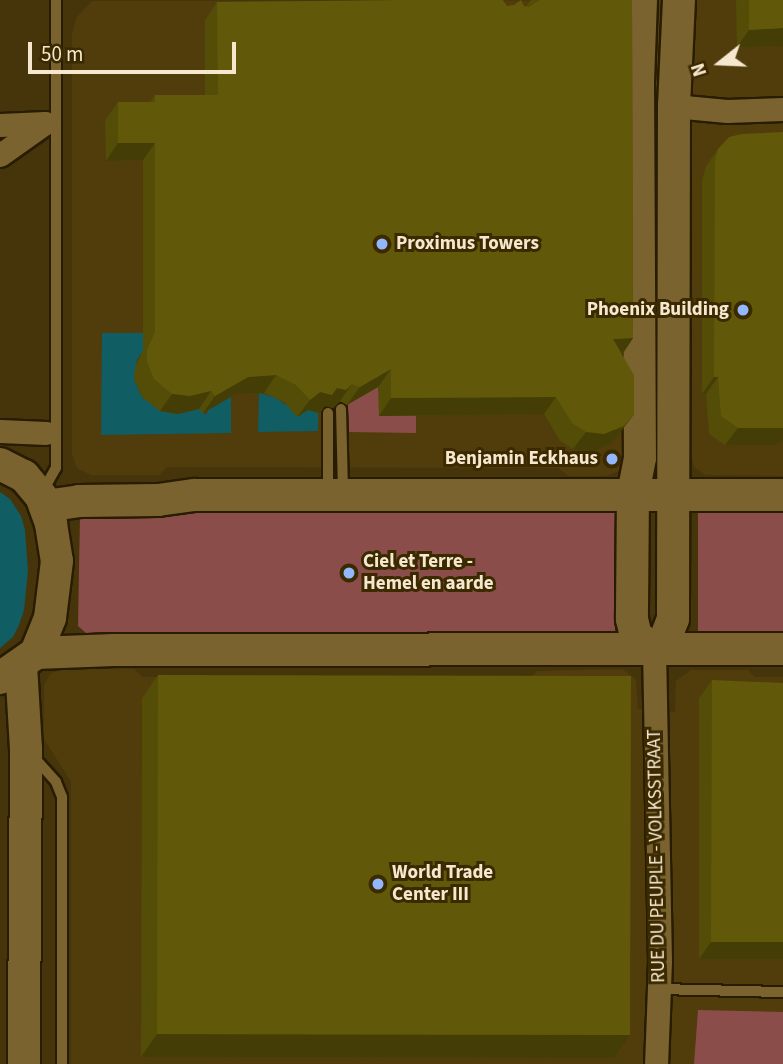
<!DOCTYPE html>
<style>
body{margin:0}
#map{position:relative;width:783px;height:1064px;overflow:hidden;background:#46340b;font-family:"Source Sans 3",sans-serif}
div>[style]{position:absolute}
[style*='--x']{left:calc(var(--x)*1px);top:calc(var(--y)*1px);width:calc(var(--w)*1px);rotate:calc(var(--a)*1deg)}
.built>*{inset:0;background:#513c0c}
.green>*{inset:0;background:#8b4d4a}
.water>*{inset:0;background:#105d63}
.roads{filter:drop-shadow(2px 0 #281c02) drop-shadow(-2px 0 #281c02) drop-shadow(0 2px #281c02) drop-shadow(0 -2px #281c02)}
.lane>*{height:10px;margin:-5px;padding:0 5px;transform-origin:5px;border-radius:5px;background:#7b6330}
.street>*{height:23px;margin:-11.5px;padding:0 11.5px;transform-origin:11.5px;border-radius:11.5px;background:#7b6330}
.secondary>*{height:32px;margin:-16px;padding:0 16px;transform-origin:16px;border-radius:16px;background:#7b6330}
.wall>*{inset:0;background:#534d08}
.shaded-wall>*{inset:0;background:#443e06}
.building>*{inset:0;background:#615909}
.dots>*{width:19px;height:19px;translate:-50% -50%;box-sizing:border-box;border:4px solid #3b2900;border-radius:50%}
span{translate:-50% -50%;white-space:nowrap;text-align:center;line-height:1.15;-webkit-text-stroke:6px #3b2900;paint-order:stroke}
.poi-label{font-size:19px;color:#f6e8ce;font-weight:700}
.left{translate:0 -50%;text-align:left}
.right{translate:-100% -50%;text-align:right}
.street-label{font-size:19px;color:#f6e8ce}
.north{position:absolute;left:685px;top:28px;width:70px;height:70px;-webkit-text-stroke:5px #3b2900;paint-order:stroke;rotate:252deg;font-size:19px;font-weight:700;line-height:28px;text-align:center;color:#f6e8ce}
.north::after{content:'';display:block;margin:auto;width:24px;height:32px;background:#f6e8ce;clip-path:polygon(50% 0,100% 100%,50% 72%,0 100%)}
.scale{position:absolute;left:28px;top:42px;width:208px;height:32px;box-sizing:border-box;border:4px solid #f6e8ce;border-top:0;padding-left:9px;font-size:21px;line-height:24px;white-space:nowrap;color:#f6e8ce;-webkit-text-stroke:5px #3b2900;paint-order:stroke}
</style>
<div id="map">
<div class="built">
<div style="clip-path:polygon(783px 0,783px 476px,706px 475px,694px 467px,691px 456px,628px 457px,622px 470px,606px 476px,568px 476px,558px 468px,167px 467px,159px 475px,91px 475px,77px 468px,72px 454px,72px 33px,77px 17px,92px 1px)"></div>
<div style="clip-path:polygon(68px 668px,134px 669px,142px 677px,531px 677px,537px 671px,622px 669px,636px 679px,638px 709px,675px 712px,676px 681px,691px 670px,748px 670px,755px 677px,783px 677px,783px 1064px,71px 1064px,71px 782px,44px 739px,44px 684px,51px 673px)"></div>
</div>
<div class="green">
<div style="clip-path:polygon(378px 341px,416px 415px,416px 433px,349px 432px,348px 404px)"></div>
<div style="clip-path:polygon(404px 510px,615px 512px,615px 634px,86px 633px,78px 626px,80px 515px,194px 511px)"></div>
<div style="clip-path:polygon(698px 512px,783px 512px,783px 634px,698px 634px)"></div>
<div style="clip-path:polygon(698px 1010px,783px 1012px,783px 1064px,694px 1064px)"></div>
</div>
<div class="water">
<div style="clip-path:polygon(102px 333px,144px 333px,147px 345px,137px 360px,134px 379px,142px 397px,160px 411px,178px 414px,199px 405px,205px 415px,211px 407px,231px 396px,231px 433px,101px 435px)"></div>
<div style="clip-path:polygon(259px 393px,274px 397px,291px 408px,302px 406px,318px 413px,318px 431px,258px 432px)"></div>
<div style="clip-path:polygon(0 492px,10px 499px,21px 516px,25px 530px,28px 571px,24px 610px,19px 625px,13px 637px,0 648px)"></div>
</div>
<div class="roads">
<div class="lane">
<div style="--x:341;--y:409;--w:82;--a:88.6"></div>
<div style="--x:328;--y:413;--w:77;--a:90"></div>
<div style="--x:43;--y:491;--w:26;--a:-61"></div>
<div style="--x:56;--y:468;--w:468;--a:-90"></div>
<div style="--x:32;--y:755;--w:36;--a:48"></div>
<div style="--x:56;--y:782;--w:16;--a:68"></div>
<div style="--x:62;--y:797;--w:267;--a:90"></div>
<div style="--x:659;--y:989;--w:124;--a:1.4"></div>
</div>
<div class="street">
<div style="--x:674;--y:106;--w:53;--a:5.4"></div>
<div style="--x:727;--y:111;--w:56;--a:-2"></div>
<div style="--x:0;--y:125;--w:45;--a:-2.5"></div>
<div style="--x:0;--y:155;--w:55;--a:-35.4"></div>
<div style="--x:0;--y:431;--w:46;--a:2.5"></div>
<div style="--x:654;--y:649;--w:312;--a:88.9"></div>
<div style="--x:660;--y:961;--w:103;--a:92.2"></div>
</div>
<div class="secondary">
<div style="--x:641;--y:0;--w:82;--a:92.1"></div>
<div style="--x:638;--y:82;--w:376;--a:89.7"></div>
<div style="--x:640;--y:458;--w:37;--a:101"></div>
<div style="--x:633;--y:494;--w:125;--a:90.5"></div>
<div style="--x:632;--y:619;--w:17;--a:77"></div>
<div style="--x:636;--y:636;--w:22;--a:36"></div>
<div style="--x:0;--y:464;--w:27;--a:27"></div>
<div style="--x:24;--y:476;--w:26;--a:50"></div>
<div style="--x:41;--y:496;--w:30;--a:70"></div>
<div style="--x:51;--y:524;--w:37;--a:81"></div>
<div style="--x:57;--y:561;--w:57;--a:97"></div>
<div style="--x:50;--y:618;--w:38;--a:112"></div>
<div style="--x:36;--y:653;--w:44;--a:145.2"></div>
<div style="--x:45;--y:506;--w:34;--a:-8"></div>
<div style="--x:79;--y:501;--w:79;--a:-0.7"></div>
<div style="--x:158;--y:500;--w:37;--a:-8"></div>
<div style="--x:195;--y:495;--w:588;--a:0"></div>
<div style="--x:654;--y:649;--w:17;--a:-45"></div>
<div style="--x:666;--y:637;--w:19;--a:-69"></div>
<div style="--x:673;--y:619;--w:513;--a:-89.89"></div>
<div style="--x:674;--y:106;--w:106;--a:-87.3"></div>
<div style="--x:36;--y:653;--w:78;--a:-2.2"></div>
<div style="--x:114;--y:650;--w:669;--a:-0.09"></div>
<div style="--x:21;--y:665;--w:84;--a:86.6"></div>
<div style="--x:26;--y:749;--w:315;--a:90.4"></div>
</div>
</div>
<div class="wall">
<div style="clip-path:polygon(531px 0,632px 0,633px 338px,622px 355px,634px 414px,612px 443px,592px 452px,573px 449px,560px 441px,544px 414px,379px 416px,378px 387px,347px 405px,340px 401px,333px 408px,325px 406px,320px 413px,308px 410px,297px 417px,284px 402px,264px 393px,236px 394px,203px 413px,199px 409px,178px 414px,160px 411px,142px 397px,134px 379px,135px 368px,143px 350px,143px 160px,106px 161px,105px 120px,118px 102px,150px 102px,155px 95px,205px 95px,205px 20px,217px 2px,524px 6px,527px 7px,527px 5px)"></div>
<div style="clip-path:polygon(736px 0,783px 0,783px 46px,737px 47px)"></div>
<div style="clip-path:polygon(718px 149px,774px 445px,725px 445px,709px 434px,706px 394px,702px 394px,702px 180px,706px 166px)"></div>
<div style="clip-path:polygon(158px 675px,630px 1035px,614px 1058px,141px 1057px,142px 698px)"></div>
<div style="clip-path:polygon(712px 680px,783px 959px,699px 959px,699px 698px)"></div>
</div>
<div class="shaded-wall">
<div style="clip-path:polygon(783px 28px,783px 46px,737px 47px,749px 30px)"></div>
<div style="clip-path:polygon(118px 143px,155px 143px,143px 160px,106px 161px)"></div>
<div style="clip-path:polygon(633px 338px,621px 356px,613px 339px)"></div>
<div style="clip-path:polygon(391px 369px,378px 387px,347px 405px,360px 387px)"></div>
<div style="clip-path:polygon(276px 375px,264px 393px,236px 394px,203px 413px,215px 396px,248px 377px)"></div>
<div style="clip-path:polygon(714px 377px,718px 377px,706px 394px,702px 394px)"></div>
<div style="clip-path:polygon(352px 384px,340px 401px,333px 408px,325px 406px,320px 413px,308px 410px,297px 417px,310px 400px,320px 392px)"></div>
<div style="clip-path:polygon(211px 391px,199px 409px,178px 414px,160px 411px,172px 394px)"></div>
<div style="clip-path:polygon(556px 397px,544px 414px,379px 416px,391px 398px)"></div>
<div style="clip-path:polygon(634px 414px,612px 443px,592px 452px,573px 449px,586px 432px)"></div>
<div style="clip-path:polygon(738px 428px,783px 428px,783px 440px,774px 445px,725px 445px)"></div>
<div style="clip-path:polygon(711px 942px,783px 942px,783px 959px,699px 959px)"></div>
<div style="clip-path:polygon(157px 1034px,630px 1035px,614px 1058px,141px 1057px)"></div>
</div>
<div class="building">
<div style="clip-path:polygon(401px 0,503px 0,507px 6px,514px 5px,521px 0,524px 6px,529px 7px,540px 0,632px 0,633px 338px,613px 339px,634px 375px,634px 414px,624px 426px,604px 434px,586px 432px,572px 423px,556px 397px,391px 398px,391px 369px,360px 387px,352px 384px,346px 390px,337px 388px,332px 395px,320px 392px,310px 400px,296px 385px,276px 375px,248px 377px,215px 396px,211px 391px,190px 396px,172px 394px,154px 379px,147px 362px,147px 350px,155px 332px,155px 143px,118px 143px,118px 102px,155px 102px,155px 95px,218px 95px,217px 2px)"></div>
<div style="clip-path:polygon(749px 0,783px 0,783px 28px,749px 30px)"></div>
<div style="clip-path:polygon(783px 132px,783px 428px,738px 428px,721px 416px,718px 377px,714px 377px,715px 162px,718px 149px,729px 137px,742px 134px)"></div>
<div style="clip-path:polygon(158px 675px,631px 676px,630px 1035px,157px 1034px)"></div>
<div style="clip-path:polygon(712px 680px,783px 683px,783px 942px,711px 942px)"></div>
</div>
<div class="dots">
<div style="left:382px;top:244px;background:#93b7fd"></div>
<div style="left:743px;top:310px;background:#93b7fd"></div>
<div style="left:612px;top:459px;background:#93b7fd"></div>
<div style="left:349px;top:573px;background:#93b7fd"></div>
<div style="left:378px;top:884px;background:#93b7fd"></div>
</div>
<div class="poi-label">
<span class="left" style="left:396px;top:244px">Proximus Towers</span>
<span class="right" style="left:729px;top:310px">Phoenix Building</span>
<span class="right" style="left:598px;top:459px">Benjamin Eckhaus</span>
<span class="left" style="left:363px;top:573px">Ciel et Terre -<br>Hemel en aarde</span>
<span class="left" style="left:392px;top:884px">World Trade<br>Center III</span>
</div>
<div class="street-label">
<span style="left:657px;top:856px;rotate:-91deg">RUE DU PEUPLE - VOLKSSTRAAT</span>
</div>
<div class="north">N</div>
<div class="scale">50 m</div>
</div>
